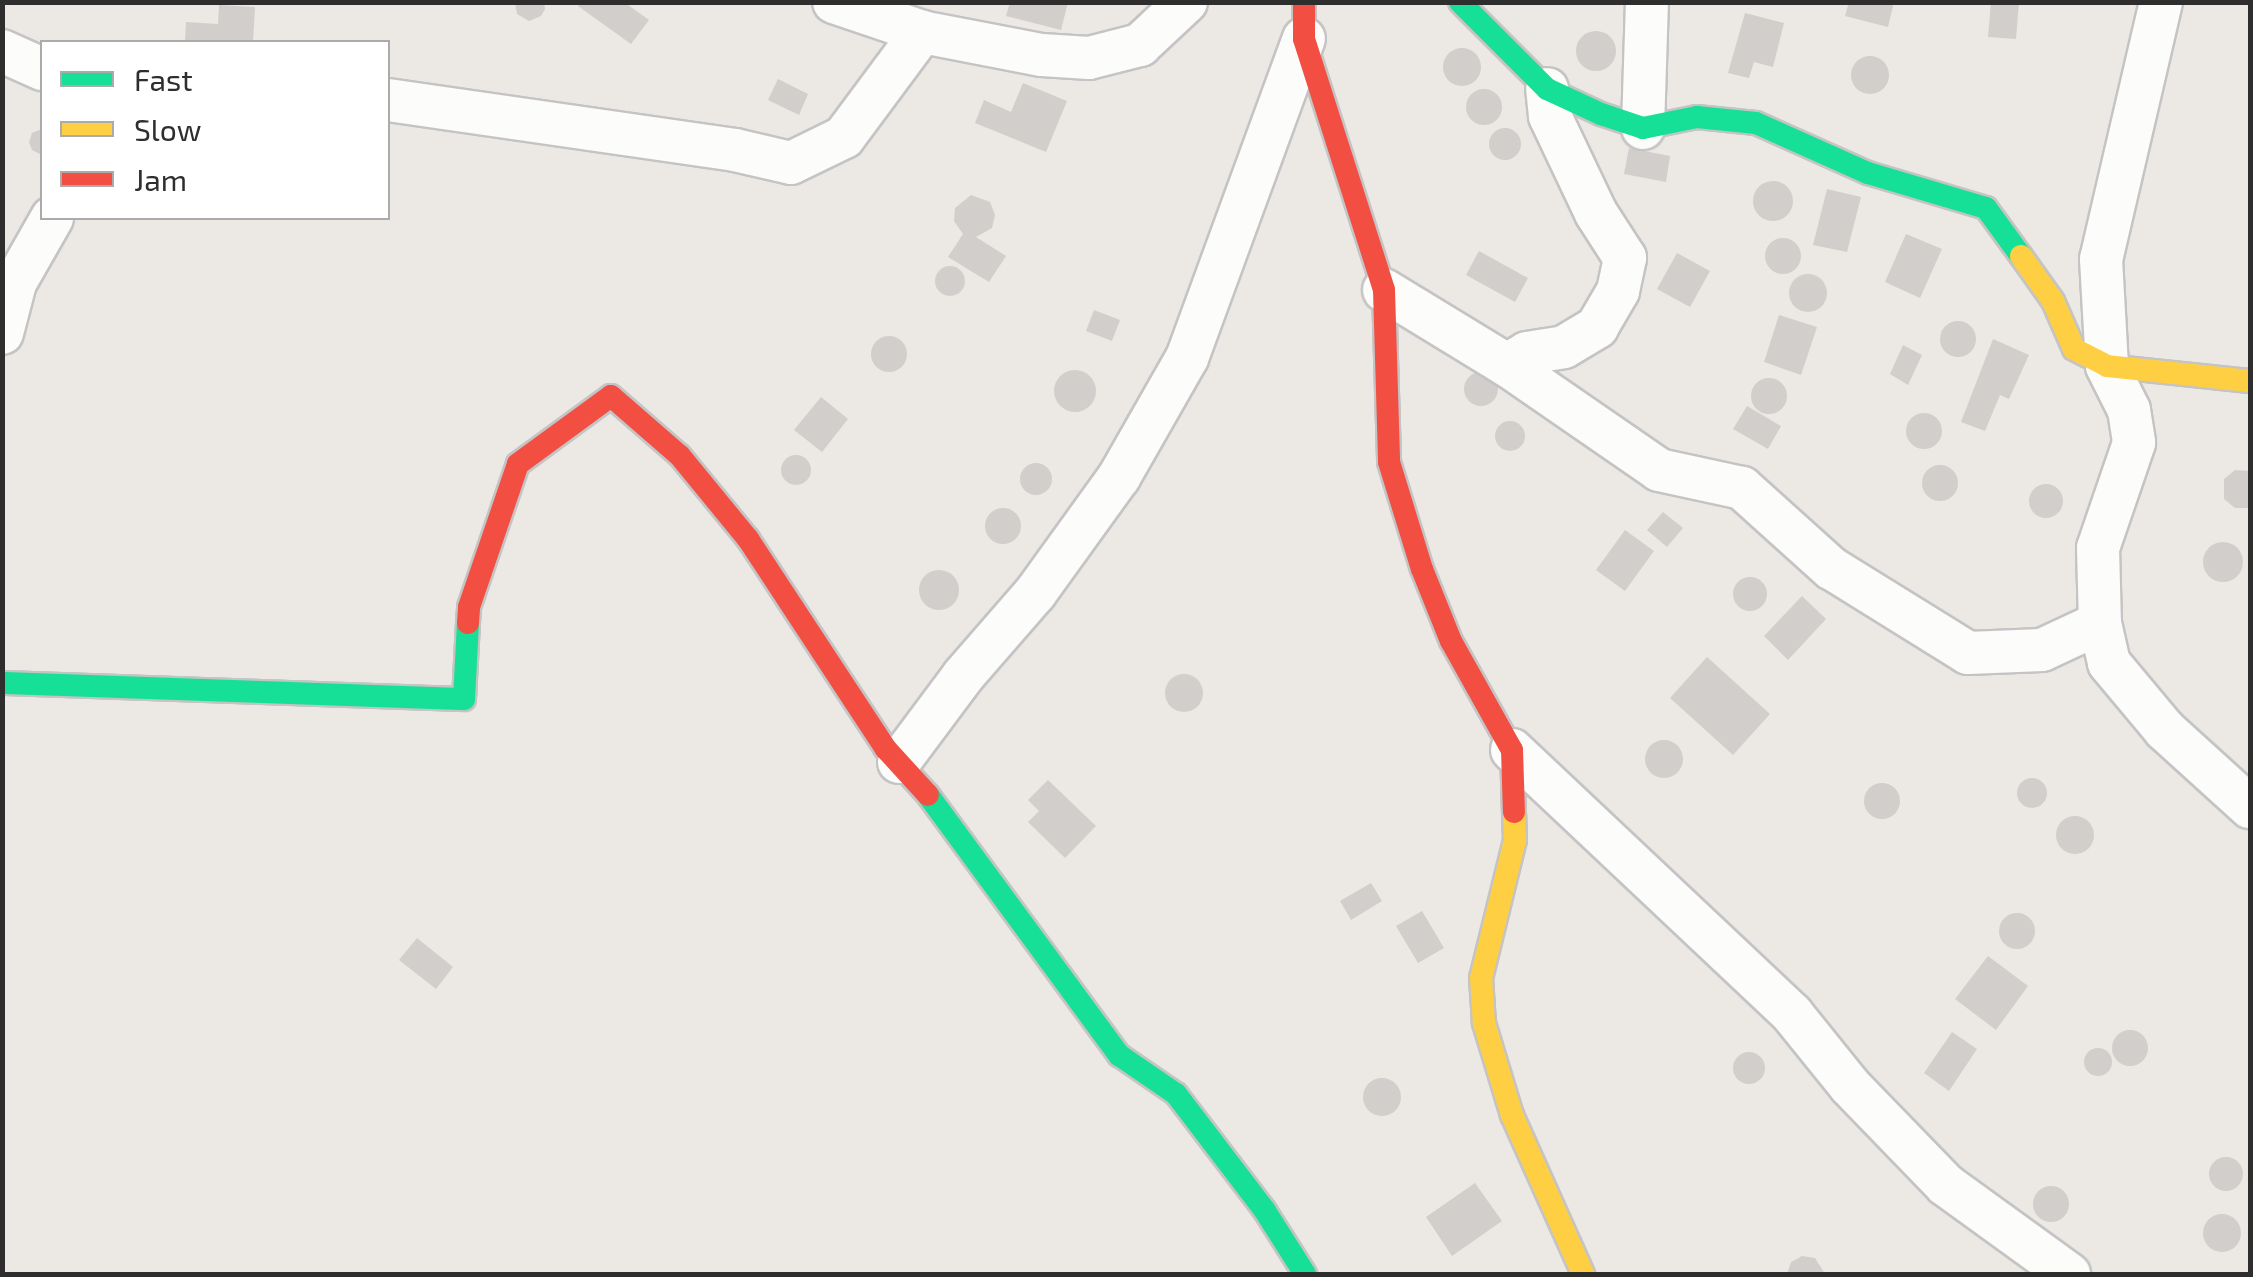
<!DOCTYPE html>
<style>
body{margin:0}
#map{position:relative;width:2253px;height:1277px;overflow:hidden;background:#ece8e4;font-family:"Exo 2",sans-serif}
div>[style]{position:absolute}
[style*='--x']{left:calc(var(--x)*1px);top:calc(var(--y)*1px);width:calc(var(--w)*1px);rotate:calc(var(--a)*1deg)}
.building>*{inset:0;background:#d1cecb}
.round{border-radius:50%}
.roads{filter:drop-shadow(2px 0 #c5c4c5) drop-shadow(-2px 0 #c5c4c5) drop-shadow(0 2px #c5c4c5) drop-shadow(0 -2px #c5c4c5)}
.street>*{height:42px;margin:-21px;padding:0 21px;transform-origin:21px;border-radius:21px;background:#fcfcfb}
.fast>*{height:22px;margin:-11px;padding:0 11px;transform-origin:11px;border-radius:11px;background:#16e098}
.slow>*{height:22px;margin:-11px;padding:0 11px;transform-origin:11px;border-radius:11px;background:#ffcf43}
.jam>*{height:22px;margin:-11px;padding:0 11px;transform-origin:11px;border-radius:11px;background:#f24e42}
span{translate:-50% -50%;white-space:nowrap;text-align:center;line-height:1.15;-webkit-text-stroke:8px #fff;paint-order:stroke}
.frame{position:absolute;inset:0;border:5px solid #2e2e2e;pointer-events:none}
.legend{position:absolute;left:40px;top:40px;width:350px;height:180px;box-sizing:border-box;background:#fff;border:2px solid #ababab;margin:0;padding:12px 18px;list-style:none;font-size:30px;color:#2e2e2e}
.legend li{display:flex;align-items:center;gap:20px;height:50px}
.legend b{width:50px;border:2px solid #ababab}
</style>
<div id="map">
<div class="building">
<div style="clip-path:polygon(515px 2px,544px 2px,545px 9px,541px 16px,529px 21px,517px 14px)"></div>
<div style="clip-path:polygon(581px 2px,624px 2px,649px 20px,631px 44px,578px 6px)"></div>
<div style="clip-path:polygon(1010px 2px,1068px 2px,1061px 30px,1006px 16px)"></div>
<div style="clip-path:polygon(1849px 2px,1894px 2px,1888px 27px,1845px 16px)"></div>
<div style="clip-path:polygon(1991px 2px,2019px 2px,2016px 39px,1988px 37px)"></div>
<div style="clip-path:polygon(219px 5px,255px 7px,253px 42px,185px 42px,186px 22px,218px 24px)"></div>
<div style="clip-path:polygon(1745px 13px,1784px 23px,1773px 67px,1754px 62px,1749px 78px,1728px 73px)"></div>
<div class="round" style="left:1576px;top:31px;width:40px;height:40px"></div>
<div class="round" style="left:1443px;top:48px;width:38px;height:38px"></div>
<div class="round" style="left:1851px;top:56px;width:38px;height:38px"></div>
<div style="clip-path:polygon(778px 79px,808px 94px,799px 115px,768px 100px)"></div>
<div style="clip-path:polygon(1023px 83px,1067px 101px,1046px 152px,975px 123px,984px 100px,1011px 112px)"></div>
<div class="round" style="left:1466px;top:89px;width:36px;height:36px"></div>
<div class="round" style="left:1489px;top:128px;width:32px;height:32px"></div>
<div style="clip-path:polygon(42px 129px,42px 155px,32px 150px,29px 142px,32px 133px)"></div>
<div style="clip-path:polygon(1629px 148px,1670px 156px,1666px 182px,1624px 174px)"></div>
<div class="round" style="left:1753px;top:181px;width:40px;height:40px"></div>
<div style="clip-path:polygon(1827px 189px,1861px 197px,1847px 252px,1813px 245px)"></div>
<div style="clip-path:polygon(971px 195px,990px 202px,995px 215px,992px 228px,976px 237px,1006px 256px,989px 282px,948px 257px,963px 234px,954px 221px,955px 208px)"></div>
<div style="clip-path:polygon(1906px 234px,1942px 249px,1920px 298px,1885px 282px)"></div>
<div class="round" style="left:1765px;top:238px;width:36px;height:36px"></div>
<div style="clip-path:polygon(1479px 251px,1528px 278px,1515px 302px,1466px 275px)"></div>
<div style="clip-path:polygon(1677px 253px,1710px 271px,1690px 307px,1657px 289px)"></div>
<div class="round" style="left:935px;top:266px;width:30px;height:30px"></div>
<div class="round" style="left:1789px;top:274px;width:38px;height:38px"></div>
<div style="clip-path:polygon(1094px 310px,1120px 320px,1112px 341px,1086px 331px)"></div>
<div style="clip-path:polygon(1779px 315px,1817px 327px,1801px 375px,1764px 362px)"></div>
<div class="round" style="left:1940px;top:321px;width:36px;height:36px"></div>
<div class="round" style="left:871px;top:336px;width:36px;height:36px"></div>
<div style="clip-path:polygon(1993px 339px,2029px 355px,2009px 399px,2000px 395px,1985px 431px,1961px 422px)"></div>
<div style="clip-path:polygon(1903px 345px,1922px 355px,1908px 385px,1890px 374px)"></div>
<div class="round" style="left:1054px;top:370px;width:42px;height:42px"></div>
<div class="round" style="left:1464px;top:372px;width:34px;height:34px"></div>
<div class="round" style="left:1751px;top:378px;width:36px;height:36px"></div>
<div style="clip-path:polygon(821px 397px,848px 419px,822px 452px,794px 430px)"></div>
<div style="clip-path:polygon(1747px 406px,1781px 426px,1768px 449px,1733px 429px)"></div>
<div class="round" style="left:1906px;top:413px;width:36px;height:36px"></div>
<div class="round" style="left:1495px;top:421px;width:30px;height:30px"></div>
<div class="round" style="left:781px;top:455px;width:30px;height:30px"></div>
<div class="round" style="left:1020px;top:463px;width:32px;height:32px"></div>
<div class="round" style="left:1922px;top:465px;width:36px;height:36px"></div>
<div style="clip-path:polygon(2235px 470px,2250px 471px,2248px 508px,2235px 508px,2224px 499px,2224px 479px)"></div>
<div class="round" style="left:2029px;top:484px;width:34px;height:34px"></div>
<div class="round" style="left:985px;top:508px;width:36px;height:36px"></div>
<div style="clip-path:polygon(1663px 512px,1683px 528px,1667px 547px,1647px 530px)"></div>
<div style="clip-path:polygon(1625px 530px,1654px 551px,1625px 591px,1596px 570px)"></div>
<div class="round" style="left:2203px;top:542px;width:40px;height:40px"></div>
<div class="round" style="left:919px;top:570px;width:40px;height:40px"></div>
<div class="round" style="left:1733px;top:577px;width:34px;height:34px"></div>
<div style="clip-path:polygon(1802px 596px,1826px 619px,1788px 660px,1764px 636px)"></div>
<div style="clip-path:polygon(1707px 657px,1770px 714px,1733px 755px,1670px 698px)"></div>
<div class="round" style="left:1165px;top:674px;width:38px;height:38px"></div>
<div class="round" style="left:1645px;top:740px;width:38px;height:38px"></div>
<div class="round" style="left:2017px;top:778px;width:30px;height:30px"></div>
<div style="clip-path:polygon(1048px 780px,1096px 826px,1065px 858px,1028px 822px,1039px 811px,1028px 800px)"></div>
<div class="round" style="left:1864px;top:783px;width:36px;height:36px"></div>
<div class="round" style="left:2056px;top:816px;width:38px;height:38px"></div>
<div style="clip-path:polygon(1371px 883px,1382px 901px,1351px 920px,1340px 901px)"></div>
<div style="clip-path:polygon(1422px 911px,1444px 948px,1418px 963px,1396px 926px)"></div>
<div class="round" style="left:1999px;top:913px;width:36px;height:36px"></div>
<div style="clip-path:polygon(417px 938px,453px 967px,436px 989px,399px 960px)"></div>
<div style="clip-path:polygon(1988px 956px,2028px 986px,1996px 1030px,1955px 999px)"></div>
<div class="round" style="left:2112px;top:1030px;width:36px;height:36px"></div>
<div style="clip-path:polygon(1952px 1032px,1977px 1049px,1949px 1091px,1924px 1073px)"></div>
<div class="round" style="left:2084px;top:1048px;width:28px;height:28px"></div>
<div class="round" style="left:1733px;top:1052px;width:32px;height:32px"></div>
<div class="round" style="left:1363px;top:1078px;width:38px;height:38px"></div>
<div class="round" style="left:2209px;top:1157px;width:34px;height:34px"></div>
<div style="clip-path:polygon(1475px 1183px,1502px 1221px,1452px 1256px,1426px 1217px)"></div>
<div class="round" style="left:2033px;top:1186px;width:36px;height:36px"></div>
<div class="round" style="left:2203px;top:1214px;width:38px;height:38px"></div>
<div style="clip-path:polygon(1802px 1256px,1815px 1258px,1825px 1274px,1787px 1274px,1791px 1262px)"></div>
</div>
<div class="roads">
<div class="street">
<div style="--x:834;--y:2;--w:93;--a:18.8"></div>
<div style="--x:922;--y:32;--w:122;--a:10.9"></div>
<div style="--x:1042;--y:55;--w:47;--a:3.7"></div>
<div style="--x:1089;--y:58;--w:53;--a:-14.3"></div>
<div style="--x:1140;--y:45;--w:63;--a:-43.1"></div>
<div style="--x:2161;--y:2;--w:264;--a:103.1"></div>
<div style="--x:2101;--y:259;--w:107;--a:86.8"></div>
<div style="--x:2107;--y:366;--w:49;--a:63.4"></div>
<div style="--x:2129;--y:410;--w:33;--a:81"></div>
<div style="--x:2134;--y:443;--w:111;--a:108.9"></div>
<div style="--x:2098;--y:548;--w:75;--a:88.5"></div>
<div style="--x:2100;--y:623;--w:41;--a:77.3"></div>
<div style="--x:2109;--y:663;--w:87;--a:50.1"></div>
<div style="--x:2165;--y:730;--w:115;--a:42.2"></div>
<div style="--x:2;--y:51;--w:44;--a:24.2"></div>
<div style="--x:388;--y:100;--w:351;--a:8.2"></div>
<div style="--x:735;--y:150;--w:57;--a:13.1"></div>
<div style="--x:791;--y:163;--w:59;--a:-26.1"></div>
<div style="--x:844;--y:137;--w:131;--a:-53.4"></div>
<div style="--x:1643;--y:128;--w:126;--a:-88.2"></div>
<div style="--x:1384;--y:290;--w:144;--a:31.4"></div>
<div style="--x:1507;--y:365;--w:185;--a:34.6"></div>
<div style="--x:1659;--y:470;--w:85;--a:12.2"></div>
<div style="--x:1742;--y:488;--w:120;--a:42"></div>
<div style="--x:1831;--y:568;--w:161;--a:31.8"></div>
<div style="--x:1968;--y:653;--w:74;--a:-2.3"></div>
<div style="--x:2042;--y:650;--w:64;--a:-25"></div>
<div style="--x:2;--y:333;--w:52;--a:-75.4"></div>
<div style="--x:15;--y:283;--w:75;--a:-60.4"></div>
<div style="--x:1507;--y:365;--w:23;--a:-31"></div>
<div style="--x:1527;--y:353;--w:37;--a:-9"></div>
<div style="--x:1564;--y:347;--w:39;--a:-31"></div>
<div style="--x:1597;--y:327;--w:42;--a:-59.7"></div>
<div style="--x:1618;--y:291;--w:34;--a:-78"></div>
<div style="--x:1625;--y:258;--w:54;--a:-122.8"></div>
<div style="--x:1596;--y:213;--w:107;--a:-115.4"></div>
<div style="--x:1550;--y:116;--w:27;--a:-96"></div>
<div style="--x:1512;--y:750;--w:385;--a:43.3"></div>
<div style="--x:1792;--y:1014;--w:92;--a:51.1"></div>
<div style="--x:1850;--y:1086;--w:138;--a:45.9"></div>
<div style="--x:1946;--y:1185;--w:152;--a:35.9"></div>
<div style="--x:899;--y:762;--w:107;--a:-53.3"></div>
<div style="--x:963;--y:676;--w:111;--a:-49"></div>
<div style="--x:1036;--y:592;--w:142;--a:-54.2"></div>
<div style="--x:1119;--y:477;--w:137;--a:-60.3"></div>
<div style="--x:1187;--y:358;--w:340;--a:-69.9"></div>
</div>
<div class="fast">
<div style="--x:1460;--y:2;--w:123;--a:45"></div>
<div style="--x:1547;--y:89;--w:60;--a:24.8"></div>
<div style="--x:1601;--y:114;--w:44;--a:18.4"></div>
<div style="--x:1643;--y:128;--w:55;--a:-11.5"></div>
<div style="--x:1697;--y:117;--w:59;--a:5.8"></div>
<div style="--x:1756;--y:123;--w:123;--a:24.1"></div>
<div style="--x:1868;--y:173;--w:123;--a:16.5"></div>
<div style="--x:1986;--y:208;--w:59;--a:53.9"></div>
<div style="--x:2;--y:683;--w:462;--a:2"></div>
<div style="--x:464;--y:699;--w:76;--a:-87"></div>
<div style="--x:928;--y:795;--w:323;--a:53.7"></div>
<div style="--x:1119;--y:1055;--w:69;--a:34.4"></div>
<div style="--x:1176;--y:1094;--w:147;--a:52.7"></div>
<div style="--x:1265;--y:1211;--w:75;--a:57.6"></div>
</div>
<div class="slow">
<div style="--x:2021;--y:256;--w:55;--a:54.6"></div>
<div style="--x:2053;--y:301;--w:52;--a:66.4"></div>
<div style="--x:2074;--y:349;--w:37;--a:27"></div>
<div style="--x:2107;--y:366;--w:144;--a:6"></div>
<div style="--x:1514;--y:812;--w:28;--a:88"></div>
<div style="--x:1515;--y:840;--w:142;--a:103.8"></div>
<div style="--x:1481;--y:978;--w:45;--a:86.2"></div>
<div style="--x:1484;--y:1023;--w:96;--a:73.1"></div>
<div style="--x:1512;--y:1115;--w:174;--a:65.9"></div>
</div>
<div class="jam">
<div style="--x:1304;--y:2;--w:37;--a:90"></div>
<div style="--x:1304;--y:39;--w:263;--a:72.3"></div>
<div style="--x:1384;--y:290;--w:172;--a:88.3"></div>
<div style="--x:1389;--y:462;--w:112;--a:72.9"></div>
<div style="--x:1422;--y:569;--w:78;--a:68.1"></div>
<div style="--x:1451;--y:641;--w:125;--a:60.8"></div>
<div style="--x:1512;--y:750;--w:62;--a:88.2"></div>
<div style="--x:468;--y:623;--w:16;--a:-86"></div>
<div style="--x:469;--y:607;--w:151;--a:-71.1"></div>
<div style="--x:518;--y:464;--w:115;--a:-36.2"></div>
<div style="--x:611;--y:396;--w:91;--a:41"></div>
<div style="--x:680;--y:456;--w:107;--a:50.7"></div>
<div style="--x:748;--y:539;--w:251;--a:56.7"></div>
<div style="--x:886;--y:749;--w:62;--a:47.6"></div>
</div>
</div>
<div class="frame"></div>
<ul class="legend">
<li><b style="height:12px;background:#16e098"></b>Fast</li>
<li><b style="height:12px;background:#ffcf43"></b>Slow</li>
<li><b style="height:12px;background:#f24e42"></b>Jam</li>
</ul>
</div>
